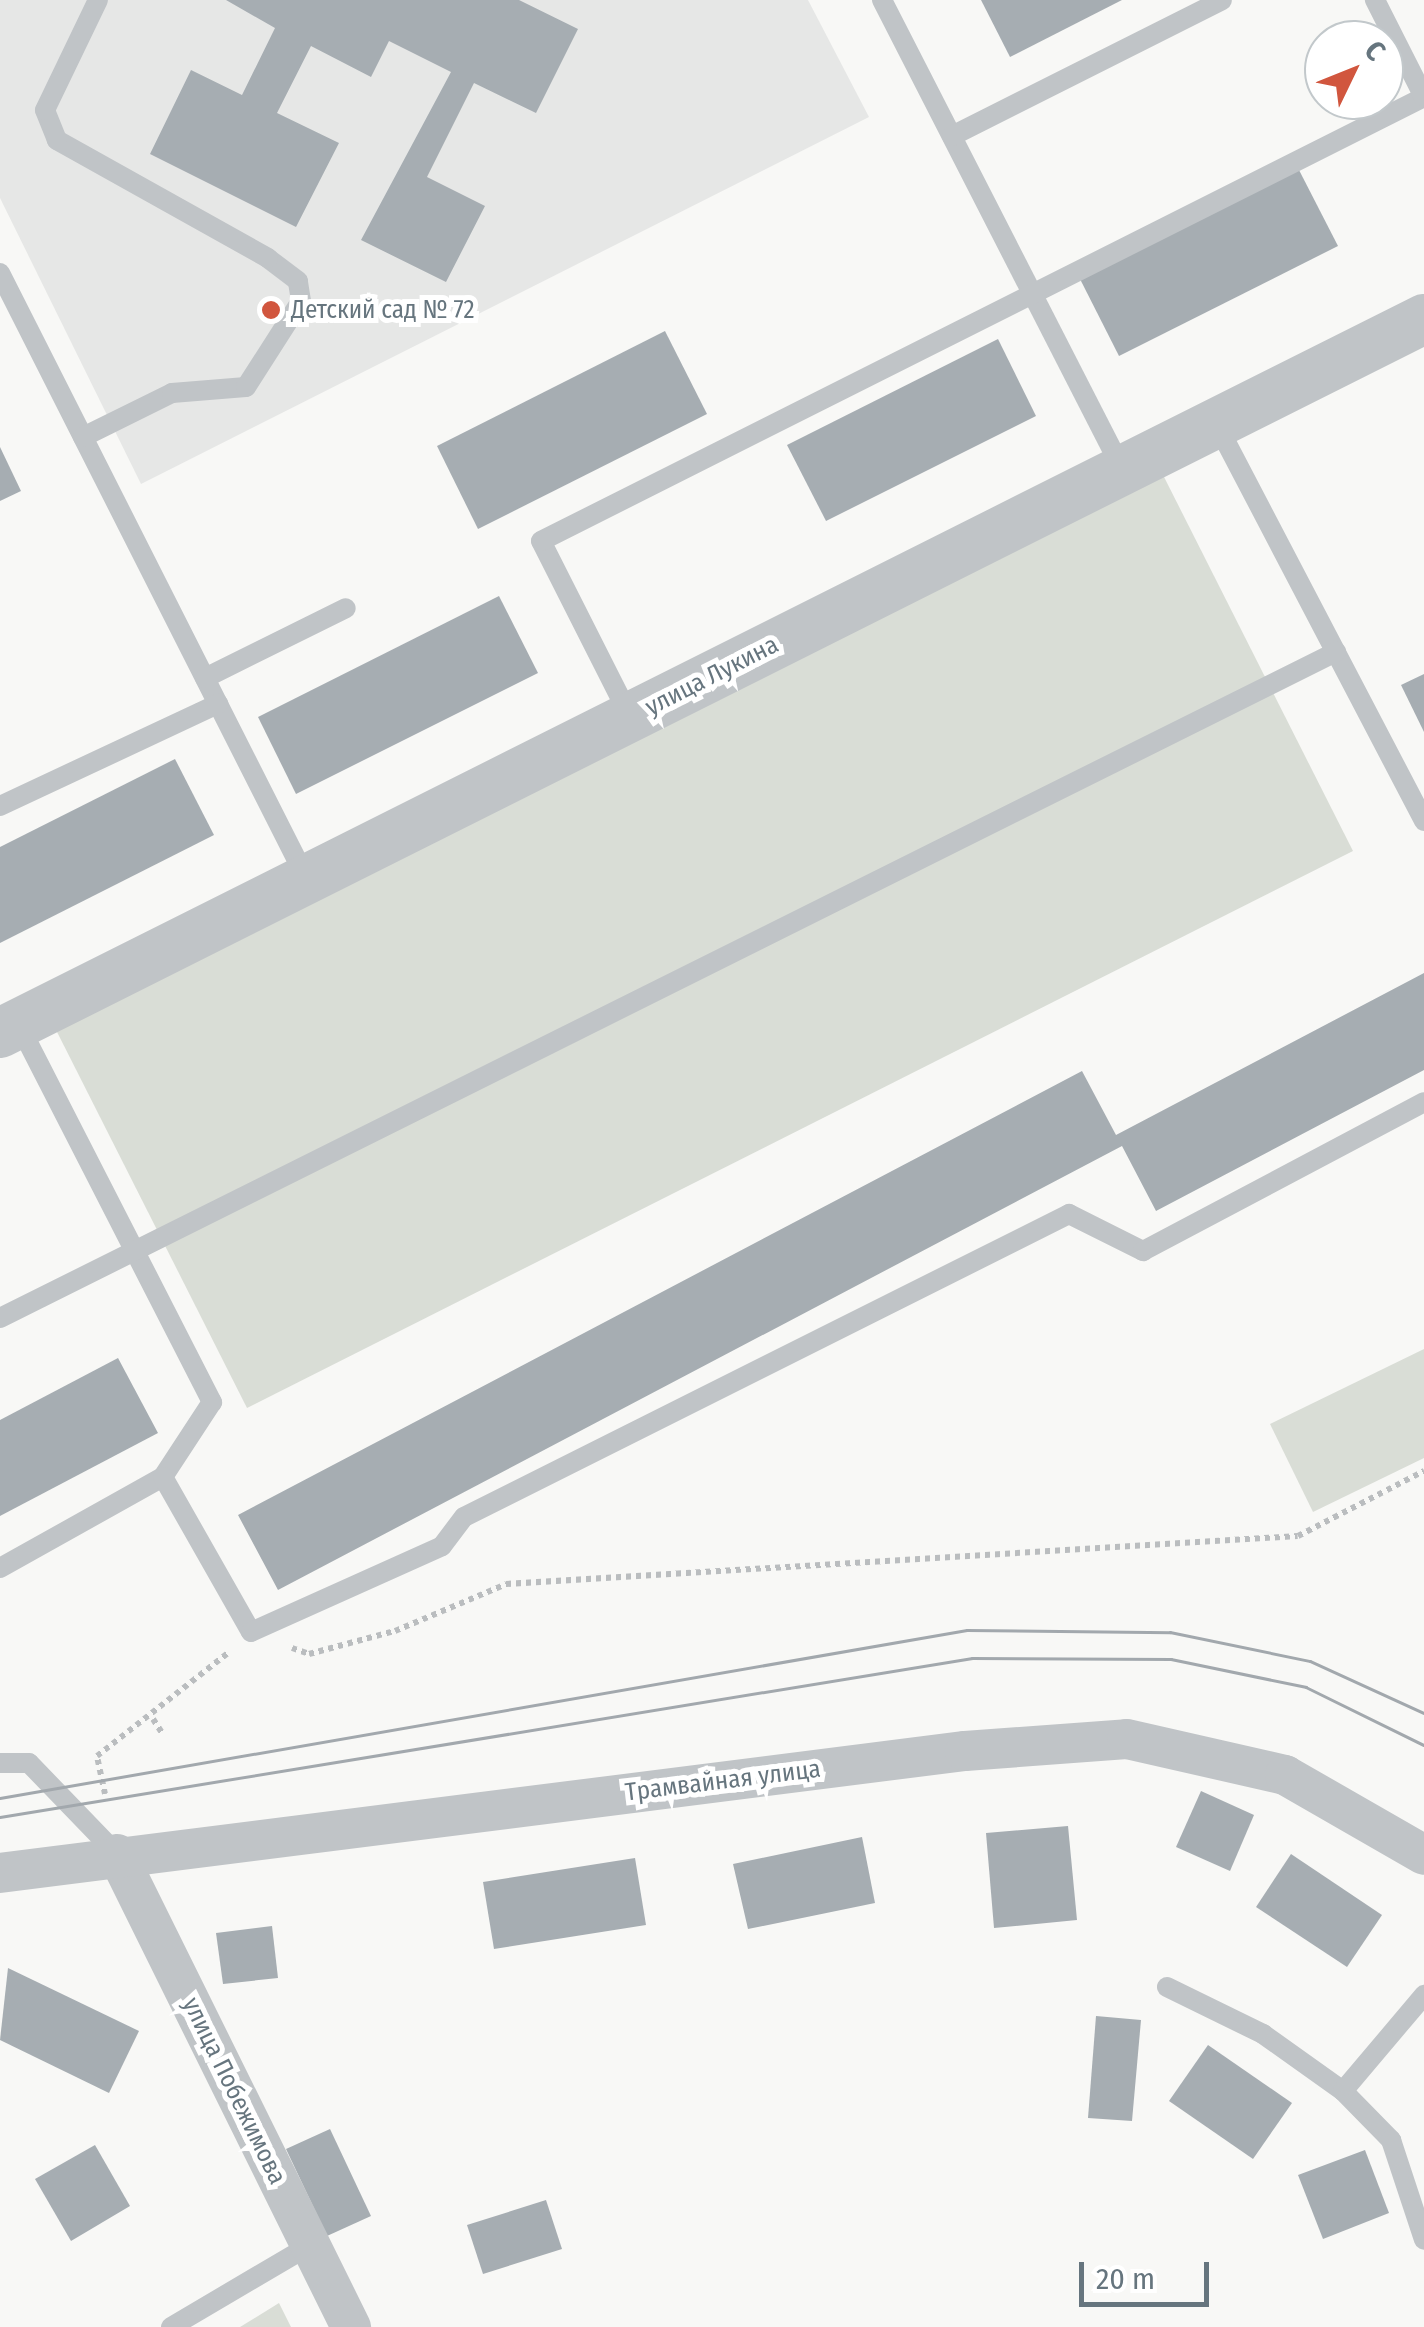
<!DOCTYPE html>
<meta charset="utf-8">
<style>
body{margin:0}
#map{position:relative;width:1424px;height:2327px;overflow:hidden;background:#f8f8f6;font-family:"Fira Sans Condensed",sans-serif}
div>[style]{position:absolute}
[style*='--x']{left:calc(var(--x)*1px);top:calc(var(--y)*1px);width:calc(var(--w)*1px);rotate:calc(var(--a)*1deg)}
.built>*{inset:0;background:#e6e7e6}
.green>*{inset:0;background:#d9ddd6}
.building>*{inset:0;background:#a6adb2}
.path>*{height:6px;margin-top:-3px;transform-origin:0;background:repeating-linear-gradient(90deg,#babdbf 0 5px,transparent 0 10px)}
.service>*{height:20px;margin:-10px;padding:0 10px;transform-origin:10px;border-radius:10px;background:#c0c4c7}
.minor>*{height:40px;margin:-20px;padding:0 20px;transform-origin:20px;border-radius:20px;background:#c0c4c7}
.tertiary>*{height:50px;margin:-25px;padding:0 25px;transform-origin:25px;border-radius:25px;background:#c0c4c7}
.tram>*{height:2.5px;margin:-1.25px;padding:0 1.25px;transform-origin:1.25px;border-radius:1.25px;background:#a2a8ad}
.dots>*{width:28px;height:28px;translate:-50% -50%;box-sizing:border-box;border:5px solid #fff;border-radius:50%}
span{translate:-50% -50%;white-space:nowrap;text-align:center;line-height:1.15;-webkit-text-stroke:10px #fff;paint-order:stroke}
.poi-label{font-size:25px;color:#66757e}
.left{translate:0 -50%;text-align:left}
.street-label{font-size:25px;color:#66757e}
.north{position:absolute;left:1304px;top:20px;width:100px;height:100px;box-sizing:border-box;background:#fff;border:2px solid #c2c8cb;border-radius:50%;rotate:47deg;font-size:28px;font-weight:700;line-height:40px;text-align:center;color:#66757e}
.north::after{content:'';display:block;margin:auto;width:35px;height:45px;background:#d1563e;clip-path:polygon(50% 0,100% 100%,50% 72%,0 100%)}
.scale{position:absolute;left:1079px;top:2262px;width:130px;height:45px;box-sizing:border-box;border:5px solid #66757e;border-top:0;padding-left:12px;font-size:30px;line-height:35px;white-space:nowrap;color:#66757e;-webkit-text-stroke:8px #fff;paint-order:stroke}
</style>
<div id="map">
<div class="built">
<div style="clip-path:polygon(0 0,808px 0,869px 117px,141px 484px,0 198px)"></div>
</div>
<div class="green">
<div style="clip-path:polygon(1161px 471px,1353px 851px,247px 1408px,55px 1028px)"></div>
<div style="clip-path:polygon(1424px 1349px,1424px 1458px,1313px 1512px,1270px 1424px)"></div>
<div style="clip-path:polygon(279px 2303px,291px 2327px,240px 2327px)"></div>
</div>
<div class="building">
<div style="clip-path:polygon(226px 0,519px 0,578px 29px,536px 113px,474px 83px,427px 177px,485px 206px,446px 282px,361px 240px,451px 72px,389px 41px,371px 77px,311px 46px,277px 113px,339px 143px,296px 227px,150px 154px,191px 70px,242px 95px,275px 28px)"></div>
<div style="clip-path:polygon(981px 0,1122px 0,1010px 57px)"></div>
<div style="clip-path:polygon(1299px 170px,1338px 246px,1119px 356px,1080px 279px)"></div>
<div style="clip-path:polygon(665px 331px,707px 414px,478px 529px,437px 446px)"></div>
<div style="clip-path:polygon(998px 339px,1036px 416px,826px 521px,787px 445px)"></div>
<div style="clip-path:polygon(0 447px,21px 491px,0 501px)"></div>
<div style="clip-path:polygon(499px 596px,538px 673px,296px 794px,258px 717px)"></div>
<div style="clip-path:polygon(1424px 674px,1424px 732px,1401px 685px)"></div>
<div style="clip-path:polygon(175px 759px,214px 835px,0 943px,0 847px)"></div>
<div style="clip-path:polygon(1424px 973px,1424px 1070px,1156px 1211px,1122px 1146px,278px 1590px,238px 1515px,1082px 1071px,1116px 1135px)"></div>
<div style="clip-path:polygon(118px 1358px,158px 1433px,0 1516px,0 1420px)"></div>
<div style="clip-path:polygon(1201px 1791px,1254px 1815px,1230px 1871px,1176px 1847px)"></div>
<div style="clip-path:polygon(1068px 1826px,1077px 1920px,994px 1928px,986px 1833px)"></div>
<div style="clip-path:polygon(862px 1837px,875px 1903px,748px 1929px,733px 1864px)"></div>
<div style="clip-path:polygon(1291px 1854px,1382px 1915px,1347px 1967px,1256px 1907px)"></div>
<div style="clip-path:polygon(635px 1858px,646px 1925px,494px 1949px,483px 1882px)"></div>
<div style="clip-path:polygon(272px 1926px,278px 1978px,223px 1984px,216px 1933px)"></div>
<div style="clip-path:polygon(8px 1968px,139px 2031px,109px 2093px,0 2040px)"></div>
<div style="clip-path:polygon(1096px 2016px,1141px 2020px,1132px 2121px,1088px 2118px)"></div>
<div style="clip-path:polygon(1208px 2045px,1292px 2103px,1253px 2159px,1169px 2101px)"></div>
<div style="clip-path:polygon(330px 2129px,371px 2216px,327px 2236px,286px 2149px)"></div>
<div style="clip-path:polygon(95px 2145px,130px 2206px,71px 2241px,35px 2179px)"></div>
<div style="clip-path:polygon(1365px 2150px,1389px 2213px,1323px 2239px,1298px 2175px)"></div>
<div style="clip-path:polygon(546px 2200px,562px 2249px,483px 2274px,467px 2225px)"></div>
</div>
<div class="path">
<div style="--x:292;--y:1648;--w:18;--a:19"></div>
<div style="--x:309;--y:1654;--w:89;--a:-15"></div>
<div style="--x:395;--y:1631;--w:121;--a:-22.9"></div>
<div style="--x:506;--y:1584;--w:793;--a:-3.47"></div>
<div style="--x:1298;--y:1536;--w:142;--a:-27.3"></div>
<div style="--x:153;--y:1719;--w:17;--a:57"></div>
<div style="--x:105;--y:1794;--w:39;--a:-102"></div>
<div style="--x:97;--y:1756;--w:168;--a:-38.2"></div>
</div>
<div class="service">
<div style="--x:882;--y:0;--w:527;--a:62.9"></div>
<div style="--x:952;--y:136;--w:302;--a:-26.7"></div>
<div style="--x:0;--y:273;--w:678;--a:63.17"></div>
<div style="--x:1216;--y:423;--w:449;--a:62.4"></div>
<div style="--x:83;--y:437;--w:99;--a:-26.3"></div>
<div style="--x:172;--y:393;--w:74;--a:-4.6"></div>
<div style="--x:246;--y:387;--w:102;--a:-57.4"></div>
<div style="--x:301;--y:301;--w:20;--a:-99"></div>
<div style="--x:298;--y:281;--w:38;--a:-143"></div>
<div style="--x:268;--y:258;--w:242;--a:-150.8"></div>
<div style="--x:57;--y:140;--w:32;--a:-112"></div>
<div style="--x:45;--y:110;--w:122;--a:-64.3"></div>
<div style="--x:205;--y:678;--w:157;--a:-26.4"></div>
<div style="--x:630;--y:717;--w:197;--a:-116.8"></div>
<div style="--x:541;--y:541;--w:988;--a:-26.69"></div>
<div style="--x:1424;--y:97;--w:109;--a:-116.8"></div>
<div style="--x:0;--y:806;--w:241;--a:-25.1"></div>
<div style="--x:19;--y:1025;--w:424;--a:62.9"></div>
<div style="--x:212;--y:1402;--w:90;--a:123.2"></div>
<div style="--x:0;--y:1318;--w:1493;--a:-26.5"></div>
<div style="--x:0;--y:1568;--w:187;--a:-29.2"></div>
<div style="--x:163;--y:1477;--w:178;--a:60.4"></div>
<div style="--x:251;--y:1632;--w:209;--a:-24.2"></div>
<div style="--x:442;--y:1546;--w:36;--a:-53"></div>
<div style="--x:464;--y:1517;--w:677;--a:-26.6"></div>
<div style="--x:1069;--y:1214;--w:83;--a:26.6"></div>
<div style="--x:1143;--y:1251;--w:318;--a:-27.9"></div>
<div style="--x:0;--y:1763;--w:29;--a:0"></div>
<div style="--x:29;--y:1763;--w:127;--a:46"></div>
<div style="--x:1167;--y:1987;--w:107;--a:26.1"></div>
<div style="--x:1263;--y:2034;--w:98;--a:35.5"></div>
<div style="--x:1343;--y:2091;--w:69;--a:45.6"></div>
<div style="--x:1391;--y:2140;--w:105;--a:71.7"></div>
<div style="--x:1343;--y:2091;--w:126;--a:-49.8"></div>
<div style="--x:171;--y:2327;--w:161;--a:-30.5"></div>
</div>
<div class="minor">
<div style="--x:117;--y:1854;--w:528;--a:63.68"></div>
<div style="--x:0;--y:1873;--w:973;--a:-7.21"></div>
<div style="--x:965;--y:1751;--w:162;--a:-4.2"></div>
<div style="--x:1127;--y:1739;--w:162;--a:12.8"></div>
<div style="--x:1285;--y:1775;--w:160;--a:29.9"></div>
</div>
<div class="tertiary">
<div style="--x:0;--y:1033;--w:1593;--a:-26.63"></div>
</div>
<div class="tram">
<div style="--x:0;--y:1798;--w:981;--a:-9.86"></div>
<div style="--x:967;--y:1630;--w:203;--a:0.6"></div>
<div style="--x:1170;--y:1632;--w:143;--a:11.7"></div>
<div style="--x:1310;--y:1661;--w:125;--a:24.5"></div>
<div style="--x:0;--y:1817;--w:985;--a:-9.29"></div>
<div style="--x:972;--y:1658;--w:199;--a:0.3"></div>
<div style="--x:1171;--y:1659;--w:138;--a:11.7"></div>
<div style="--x:1306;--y:1687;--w:131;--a:26.2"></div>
</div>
<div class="dots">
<div style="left:271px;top:310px;background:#d1563e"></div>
</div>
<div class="poi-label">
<span class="left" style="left:291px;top:310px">Детский сад № 72</span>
</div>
<div class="street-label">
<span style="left:712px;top:676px;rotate:-27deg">улица Лукина</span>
<span style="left:723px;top:1781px;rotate:-7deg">Трамвайная улица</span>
<span style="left:234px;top:2091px;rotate:64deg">улица Побежимова</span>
</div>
<div class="north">С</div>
<div class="scale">20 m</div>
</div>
